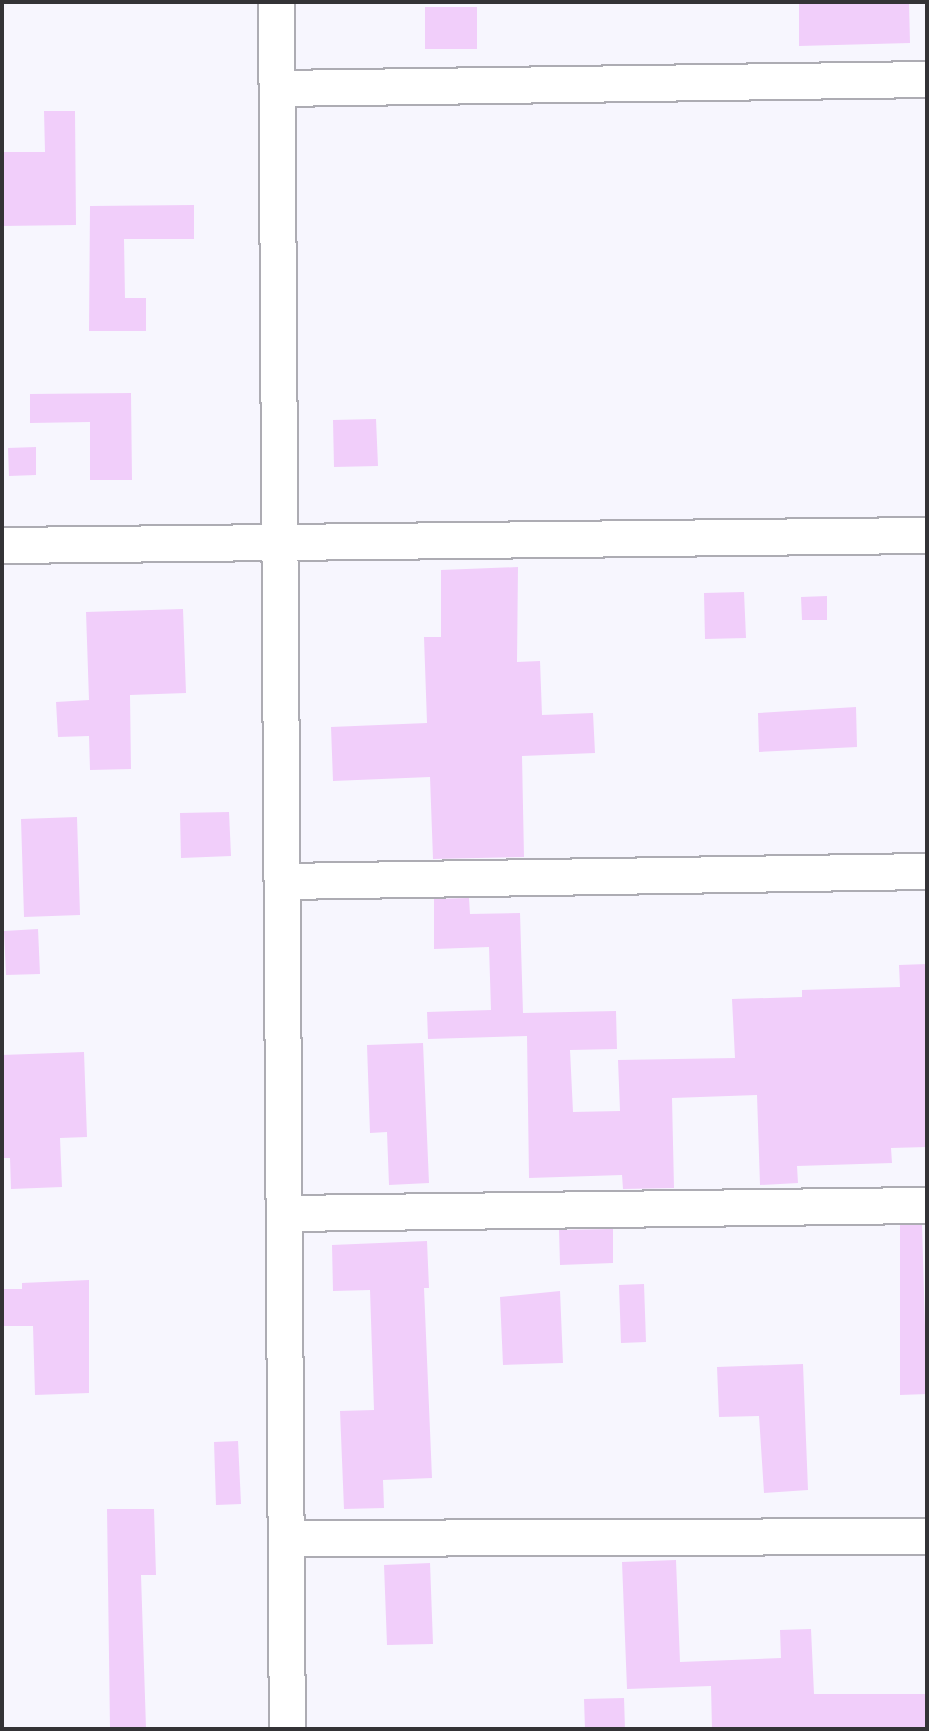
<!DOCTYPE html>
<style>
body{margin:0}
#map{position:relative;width:929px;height:1731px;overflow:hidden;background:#f7f6fe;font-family:"Archivo Narrow",sans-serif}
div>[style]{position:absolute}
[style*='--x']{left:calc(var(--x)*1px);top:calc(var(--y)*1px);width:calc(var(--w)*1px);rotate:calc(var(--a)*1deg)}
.building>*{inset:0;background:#f1cefa}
.roads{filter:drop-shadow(2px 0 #adacb3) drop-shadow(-2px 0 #adacb3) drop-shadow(0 2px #adacb3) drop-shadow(0 -2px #adacb3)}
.minor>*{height:35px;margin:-17.5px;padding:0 17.5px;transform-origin:17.5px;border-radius:17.5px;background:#fff}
span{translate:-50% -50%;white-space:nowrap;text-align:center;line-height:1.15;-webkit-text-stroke:6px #f7f6fe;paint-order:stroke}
.frame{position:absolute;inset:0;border:4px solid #343336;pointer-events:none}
</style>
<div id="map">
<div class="building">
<div style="clip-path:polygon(799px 2px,909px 2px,910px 43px,799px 46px)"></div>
<div style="clip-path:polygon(425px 7px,477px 7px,477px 49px,425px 49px)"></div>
<div style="clip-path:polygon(44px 111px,75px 111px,76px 225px,2px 226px,2px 152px,45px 152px)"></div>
<div style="clip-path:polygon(194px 205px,194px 239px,124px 239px,125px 298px,146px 298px,146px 331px,89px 331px,90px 206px)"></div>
<div style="clip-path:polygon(131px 393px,132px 480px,90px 480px,90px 422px,30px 423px,30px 394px)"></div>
<div style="clip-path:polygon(376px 419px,378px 466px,334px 467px,333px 420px)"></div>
<div style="clip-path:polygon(36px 447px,36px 475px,9px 476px,8px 448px)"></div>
<div style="clip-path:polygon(518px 567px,517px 662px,540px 661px,542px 715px,593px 713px,595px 753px,522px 756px,524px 857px,433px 859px,430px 777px,333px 781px,331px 727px,427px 723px,424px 637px,441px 637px,441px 570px)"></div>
<div style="clip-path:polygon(744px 592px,746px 638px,705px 639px,704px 593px)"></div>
<div style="clip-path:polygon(827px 596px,827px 620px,802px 620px,801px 597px)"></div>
<div style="clip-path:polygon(183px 609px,186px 693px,130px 695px,131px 769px,90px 770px,89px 736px,58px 737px,56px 702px,89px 700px,86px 612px)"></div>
<div style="clip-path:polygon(856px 707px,857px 747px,759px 752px,758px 713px)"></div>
<div style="clip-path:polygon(229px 812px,231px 856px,181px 858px,180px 813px)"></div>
<div style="clip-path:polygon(77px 817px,80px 915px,24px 917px,21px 819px)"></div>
<div style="clip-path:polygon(469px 898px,470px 914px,520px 913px,523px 1013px,616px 1011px,617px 1049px,570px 1050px,573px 1112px,620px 1111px,618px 1060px,735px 1058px,732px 999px,802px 997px,802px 990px,900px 987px,899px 965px,927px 964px,927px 1147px,891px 1148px,892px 1163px,797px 1166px,798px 1183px,760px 1185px,757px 1095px,672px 1098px,674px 1188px,623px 1189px,622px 1175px,529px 1178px,527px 1036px,428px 1039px,427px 1012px,491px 1010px,489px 947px,434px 949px,434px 899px)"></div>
<div style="clip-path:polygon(38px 929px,40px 974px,6px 975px,4px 931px)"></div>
<div style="clip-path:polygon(423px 1043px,429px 1183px,389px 1185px,387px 1132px,370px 1133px,367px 1045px)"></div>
<div style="clip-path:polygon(84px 1052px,87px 1137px,60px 1138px,62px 1187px,11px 1189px,10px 1158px,2px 1158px,2px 1055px)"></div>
<div style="clip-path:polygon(900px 1225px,922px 1225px,927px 1394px,900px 1395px)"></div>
<div style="clip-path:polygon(613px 1229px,613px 1263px,560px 1265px,559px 1230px)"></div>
<div style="clip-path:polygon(427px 1241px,429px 1288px,424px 1288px,432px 1478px,383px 1480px,384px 1508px,344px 1509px,340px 1411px,374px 1410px,370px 1290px,333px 1291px,332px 1245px)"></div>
<div style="clip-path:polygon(89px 1280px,89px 1393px,35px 1395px,33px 1326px,2px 1326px,2px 1289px,22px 1289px,22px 1283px)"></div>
<div style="clip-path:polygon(644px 1284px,646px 1342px,621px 1343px,619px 1285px)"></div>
<div style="clip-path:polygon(560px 1291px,563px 1363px,503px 1365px,500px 1297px)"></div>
<div style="clip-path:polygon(803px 1364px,808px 1490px,764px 1493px,759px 1416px,719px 1417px,717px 1367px)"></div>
<div style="clip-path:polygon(238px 1441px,241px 1504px,216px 1505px,214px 1442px)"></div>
<div style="clip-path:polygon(107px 1509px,154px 1509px,156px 1575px,141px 1575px,146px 1728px,110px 1729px)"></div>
<div style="clip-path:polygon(676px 1560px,680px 1662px,781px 1658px,780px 1630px,811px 1629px,814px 1694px,927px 1694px,927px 1729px,712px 1729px,711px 1686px,627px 1689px,622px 1562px)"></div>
<div style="clip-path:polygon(430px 1563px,433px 1644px,387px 1645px,384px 1565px)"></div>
<div style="clip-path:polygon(624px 1698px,625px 1729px,585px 1729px,584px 1699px)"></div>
</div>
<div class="roads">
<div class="minor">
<div style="--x:276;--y:2;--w:1727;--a:89.64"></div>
<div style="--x:277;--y:88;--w:650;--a:-0.79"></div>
<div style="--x:2;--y:545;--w:925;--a:-0.62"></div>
<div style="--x:283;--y:881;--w:644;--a:-0.89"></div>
<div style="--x:286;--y:1213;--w:641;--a:-0.72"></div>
<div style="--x:289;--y:1538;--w:638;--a:-0.18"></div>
</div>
</div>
<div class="frame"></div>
</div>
